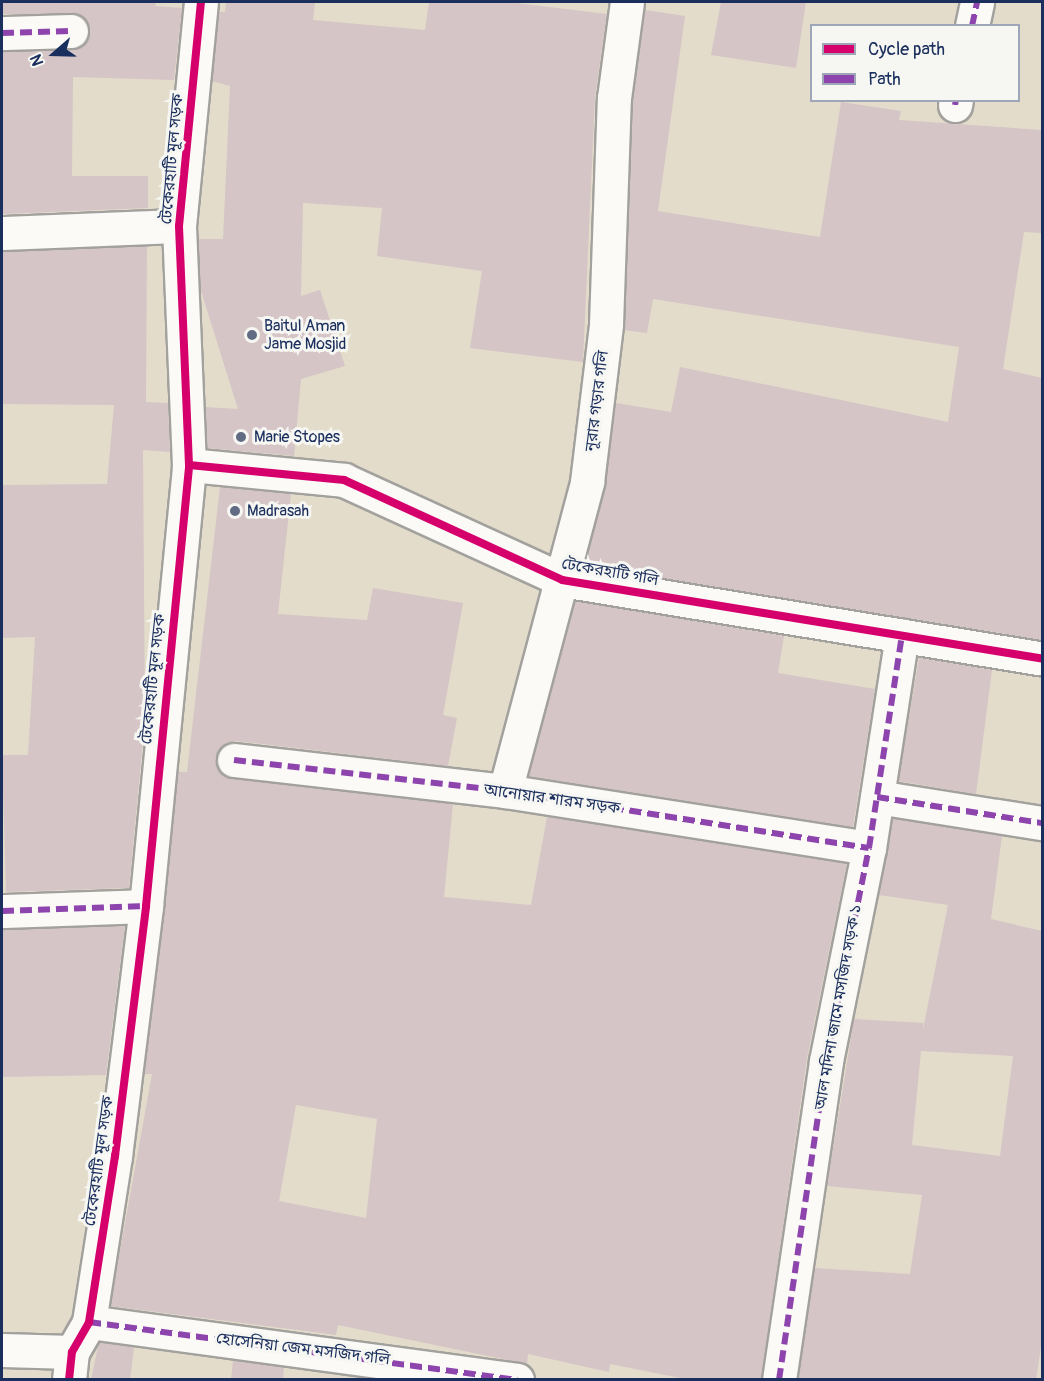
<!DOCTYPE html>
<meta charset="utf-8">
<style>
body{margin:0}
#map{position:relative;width:1044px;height:1381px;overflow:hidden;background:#e3dccb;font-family:Pangolin,"Noto Sans Bengali",sans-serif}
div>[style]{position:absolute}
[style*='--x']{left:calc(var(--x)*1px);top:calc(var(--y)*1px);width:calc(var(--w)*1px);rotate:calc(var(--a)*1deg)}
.building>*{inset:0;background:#d5c5c6}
.roads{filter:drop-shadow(2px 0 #a2a19d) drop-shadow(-2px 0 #a2a19d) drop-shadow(0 2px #a2a19d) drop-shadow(0 -2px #a2a19d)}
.minor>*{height:33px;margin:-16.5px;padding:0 16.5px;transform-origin:16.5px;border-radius:16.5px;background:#fbfaf7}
.tertiary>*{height:33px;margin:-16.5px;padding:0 16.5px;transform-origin:16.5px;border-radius:16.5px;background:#fbfaf7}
.quiet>*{height:6px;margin-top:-3px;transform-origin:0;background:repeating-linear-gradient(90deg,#8e44ad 0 12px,transparent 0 18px)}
.cycleway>*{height:8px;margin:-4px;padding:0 4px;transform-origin:4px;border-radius:4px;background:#d6006c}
.dots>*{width:16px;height:16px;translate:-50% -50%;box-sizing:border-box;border:3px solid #f6f6f2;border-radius:50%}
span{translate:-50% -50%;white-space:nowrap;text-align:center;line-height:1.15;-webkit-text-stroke:6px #f6f6f2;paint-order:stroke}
.street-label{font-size:16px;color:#1b2f5e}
.poi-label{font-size:16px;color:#1b2f5e}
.left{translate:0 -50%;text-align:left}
.frame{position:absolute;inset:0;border:3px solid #1b2f5e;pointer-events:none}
.legend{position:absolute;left:810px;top:24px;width:210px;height:78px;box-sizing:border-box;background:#f6f6f2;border:2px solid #9ea6b7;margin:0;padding:8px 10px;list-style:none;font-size:18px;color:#1b2f5e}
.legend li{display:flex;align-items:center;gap:12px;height:30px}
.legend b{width:30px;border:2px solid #9ea6b7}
.north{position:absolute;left:24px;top:24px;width:60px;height:60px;-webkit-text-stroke:4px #f6f6f2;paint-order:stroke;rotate:250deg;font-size:16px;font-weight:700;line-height:24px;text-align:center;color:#1b2f5e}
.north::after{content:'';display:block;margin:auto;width:21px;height:27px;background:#1b2f5e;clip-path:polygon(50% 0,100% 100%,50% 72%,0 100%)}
</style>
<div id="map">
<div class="building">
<div style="clip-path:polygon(2px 2px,156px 2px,155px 6px,182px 8px,174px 80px,73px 77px,72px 176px,148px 176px,148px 208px,2px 214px,2px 52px,72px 50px,87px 40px,90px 31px,79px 14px,2px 14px)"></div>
<div style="clip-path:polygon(226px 2px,315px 2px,313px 20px,425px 30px,429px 2px,507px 2px,607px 14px,595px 97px,583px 362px,470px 348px,482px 271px,377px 256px,382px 208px,303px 203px,301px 296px,320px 290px,345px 366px,301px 379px,294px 456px,207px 448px,205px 407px,238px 409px,201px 291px,198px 239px,223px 239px,230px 86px,212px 81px,219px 12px,225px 12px)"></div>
<div style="clip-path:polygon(721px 2px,806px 2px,796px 68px,711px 55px)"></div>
<div style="clip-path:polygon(645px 10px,685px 16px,658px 211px,820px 237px,841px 102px,901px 111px,899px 120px,1042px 130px,1042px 233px,1024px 232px,1003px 369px,1042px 378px,1042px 640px,584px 565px,605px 487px,616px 403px,671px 412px,680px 367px,948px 422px,959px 347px,653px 299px,647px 333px,624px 330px,633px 100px)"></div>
<div style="clip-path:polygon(147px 246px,146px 402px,168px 403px,170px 452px,143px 450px,145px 720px,129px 888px,6px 892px,2px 755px,28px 755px,35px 637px,2px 638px,2px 485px,107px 484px,114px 405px,2px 404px,2px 252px)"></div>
<div style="clip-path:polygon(evenodd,220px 487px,291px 494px,278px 614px,367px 620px,373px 588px,463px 603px,443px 715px,457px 718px,448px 766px,236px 741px,226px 743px,216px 757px,223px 775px,453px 804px,444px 897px,531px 905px,547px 817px,847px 863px,807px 1058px,761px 1380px,690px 1380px,610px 1364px,609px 1372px,528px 1354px,527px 1364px,338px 1325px,336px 1335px,110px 1306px,152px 1074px,144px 1074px,178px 772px,187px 772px,220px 487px,296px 1105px,377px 1119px,366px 1218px,279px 1201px,296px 1105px)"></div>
<div style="clip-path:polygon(575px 601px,784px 636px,778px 673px,875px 689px,853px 827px,528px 776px)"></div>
<div style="clip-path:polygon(919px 658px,992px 670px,976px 794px,898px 781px)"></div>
<div style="clip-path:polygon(evenodd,893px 818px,1002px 836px,991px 919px,1042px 931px,1042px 1340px,1036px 1380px,798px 1380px,814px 1268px,910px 1274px,922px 1195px,827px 1186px,854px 1019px,923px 1023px,923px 1029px,948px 905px,879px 895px,893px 818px,921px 1051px,1013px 1056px,1000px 1156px,912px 1145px,921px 1051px)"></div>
<div style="clip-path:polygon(125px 926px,106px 1075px,2px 1077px,2px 930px)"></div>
<div style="clip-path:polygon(99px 1342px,134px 1347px,130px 1380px,91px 1380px)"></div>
<div style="clip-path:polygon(233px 1360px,284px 1367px,283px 1380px,231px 1380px)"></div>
</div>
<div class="roads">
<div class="minor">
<div style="--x:972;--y:26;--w:25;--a:-78"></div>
<div style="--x:2;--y:33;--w:69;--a:-1.7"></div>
<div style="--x:955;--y:105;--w:5;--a:-79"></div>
<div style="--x:2;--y:233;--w:177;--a:-2.3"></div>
<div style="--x:189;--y:465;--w:156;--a:5.5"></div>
<div style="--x:344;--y:480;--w:240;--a:24.6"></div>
<div style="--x:562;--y:580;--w:486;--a:9.3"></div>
<div style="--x:234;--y:760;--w:273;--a:6.5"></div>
<div style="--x:505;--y:791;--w:368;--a:8.9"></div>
<div style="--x:505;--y:791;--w:320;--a:-75.1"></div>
<div style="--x:587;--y:482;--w:159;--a:-83.1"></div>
<div style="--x:606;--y:324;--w:226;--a:-88"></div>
<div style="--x:614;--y:98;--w:97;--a:-82.3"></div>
<div style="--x:877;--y:797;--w:167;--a:9"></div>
<div style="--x:2;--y:911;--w:144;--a:-2"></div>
<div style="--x:89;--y:1322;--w:432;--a:7.7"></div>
<div style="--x:2;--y:1350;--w:70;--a:1.6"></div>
<div style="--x:779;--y:1380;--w:322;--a:-81.6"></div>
<div style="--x:826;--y:1061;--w:217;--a:-78.6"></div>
<div style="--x:869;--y:848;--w:215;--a:-81.2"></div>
</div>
<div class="tertiary">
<div style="--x:69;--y:1380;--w:28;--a:-84"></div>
<div style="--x:72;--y:1352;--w:34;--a:-60"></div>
<div style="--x:89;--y:1322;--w:168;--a:-81.1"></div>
<div style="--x:115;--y:1156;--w:252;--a:-82.9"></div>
<div style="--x:146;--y:906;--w:443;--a:-84.4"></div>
<div style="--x:189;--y:465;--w:239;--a:-92.4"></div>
<div style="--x:179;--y:226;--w:225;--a:-84.4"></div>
</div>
</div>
<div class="quiet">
<div style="--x:972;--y:26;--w:25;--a:-78"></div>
<div style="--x:2;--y:33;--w:69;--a:-1.7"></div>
<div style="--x:955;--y:105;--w:5;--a:-79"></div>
<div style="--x:234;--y:760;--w:273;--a:6.5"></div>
<div style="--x:505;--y:791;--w:368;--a:8.9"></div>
<div style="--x:877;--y:797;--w:167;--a:9"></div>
<div style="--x:2;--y:911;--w:144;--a:-2"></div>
<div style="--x:89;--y:1322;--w:432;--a:7.7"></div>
<div style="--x:779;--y:1380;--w:322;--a:-81.6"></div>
<div style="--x:826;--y:1061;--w:217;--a:-78.6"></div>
<div style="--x:869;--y:848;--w:215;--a:-81.2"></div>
</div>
<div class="cycleway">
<div style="--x:189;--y:465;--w:156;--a:5.5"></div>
<div style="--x:344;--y:480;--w:240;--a:24.6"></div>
<div style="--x:562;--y:580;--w:486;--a:9.3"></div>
<div style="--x:69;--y:1380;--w:28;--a:-84"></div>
<div style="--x:72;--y:1352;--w:34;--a:-60"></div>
<div style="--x:89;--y:1322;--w:168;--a:-81.1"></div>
<div style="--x:115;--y:1156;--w:252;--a:-82.9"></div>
<div style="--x:146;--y:906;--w:443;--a:-84.4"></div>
<div style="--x:189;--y:465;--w:239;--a:-92.4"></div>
<div style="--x:179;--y:226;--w:225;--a:-84.4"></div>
</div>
<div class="dots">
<div style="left:252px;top:335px;background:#616c84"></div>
<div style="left:241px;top:437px;background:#616c84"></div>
<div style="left:235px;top:511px;background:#616c84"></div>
</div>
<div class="street-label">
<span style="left:172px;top:159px;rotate:-85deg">টেকেরহাটি মূল সড়ক</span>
<span style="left:597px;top:401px;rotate:-83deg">নূরার গড়ার গলি</span>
<span style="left:610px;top:572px;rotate:10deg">টেকেরহাটি গলি</span>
<span style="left:153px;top:679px;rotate:-84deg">টেকেরহাটি মূল সড়ক</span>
<span style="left:552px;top:799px;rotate:8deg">আনোয়ার শারম সড়ক</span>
<span style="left:838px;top:1007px;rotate:-80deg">আল মদিনা জামে মসজিদ সড়ক ১</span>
<span style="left:99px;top:1161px;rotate:-82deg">টেকেরহাটি মূল সড়ক</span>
<span style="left:303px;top:1349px;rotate:7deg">হোসেনিয়া জেম মসজিদ গলি</span>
</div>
<div class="poi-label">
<span class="left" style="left:264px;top:335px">Baitul Aman<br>Jame Mosjid</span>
<span class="left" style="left:254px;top:437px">Marie Stopes</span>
<span class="left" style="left:247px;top:511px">Madrasah</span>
</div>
<div class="frame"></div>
<ul class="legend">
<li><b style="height:8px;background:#d6006c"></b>Cycle path</li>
<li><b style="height:8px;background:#8e44ad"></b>Path</li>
</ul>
<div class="north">N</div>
</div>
